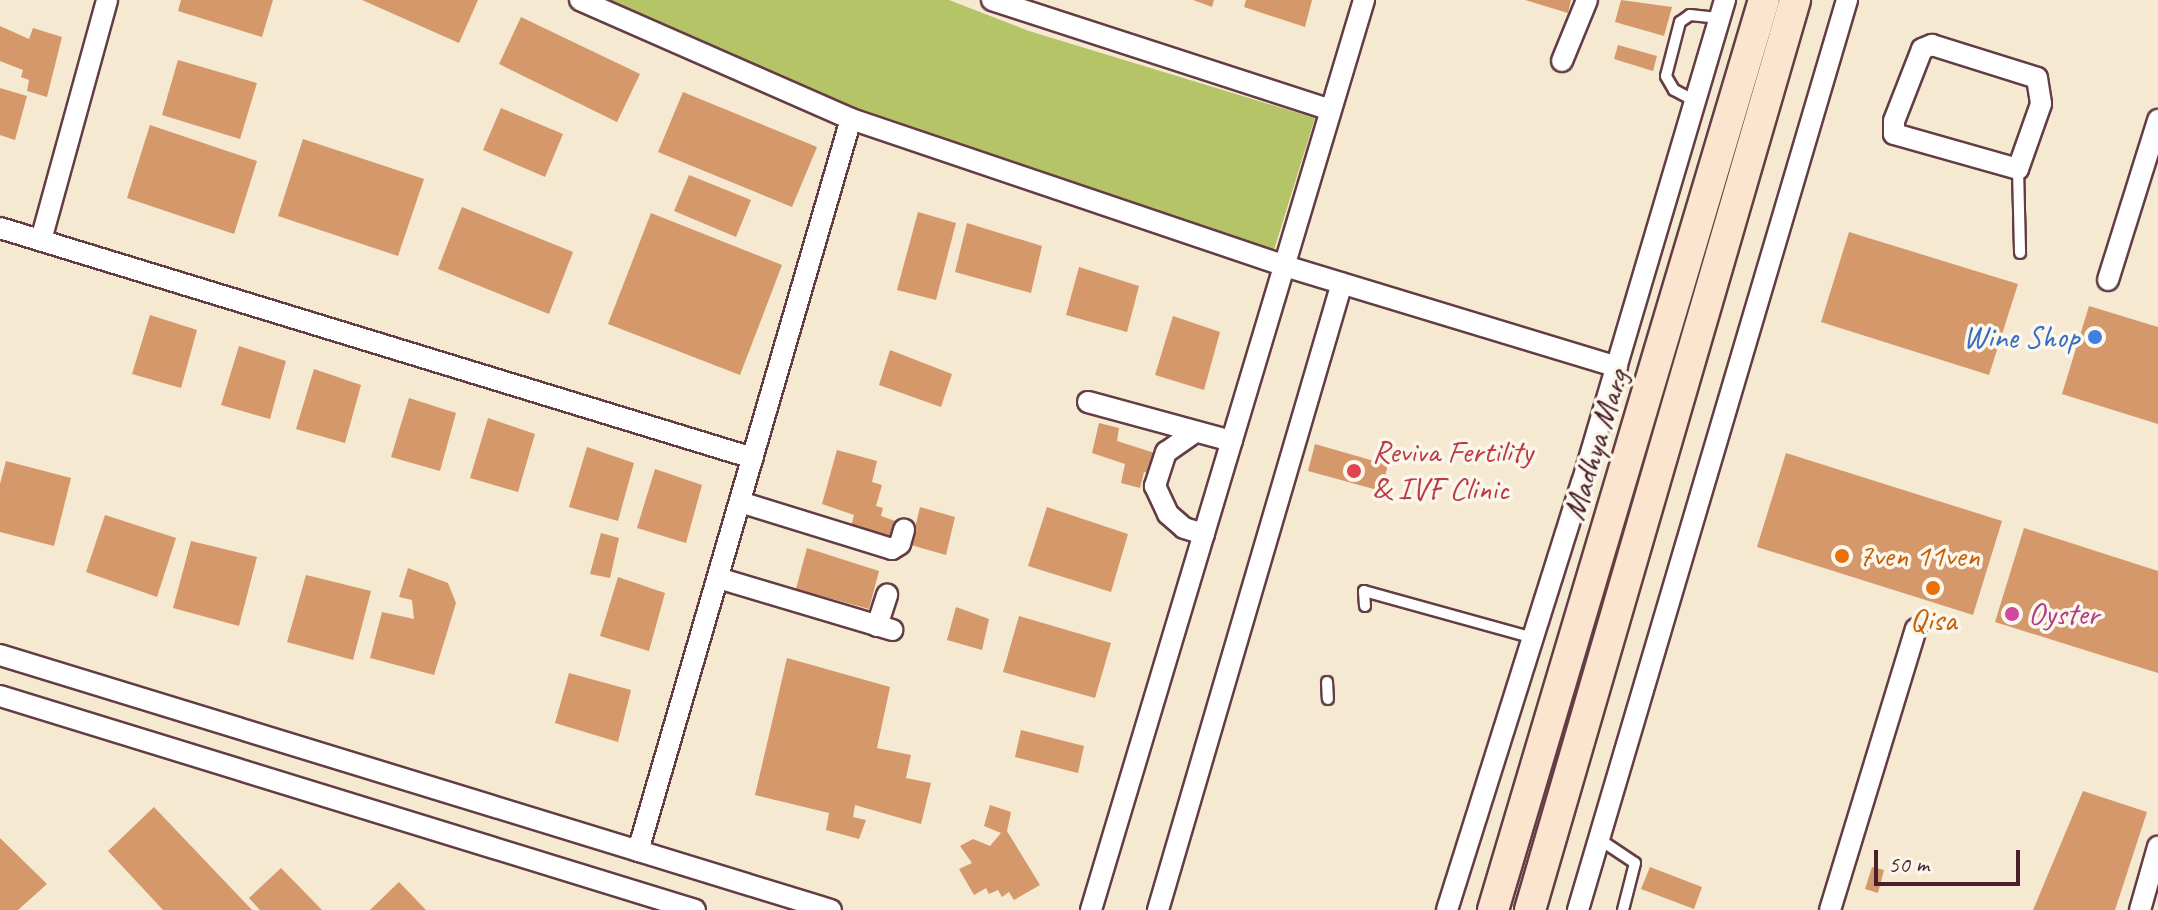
<!DOCTYPE html>
<style>
body{margin:0}
#map{position:relative;width:2158px;height:910px;overflow:hidden;background:#f5e9d2;font-family:Caveat,sans-serif}
div>[style]{position:absolute}
[style*='--x']{left:calc(var(--x)*1px);top:calc(var(--y)*1px);width:calc(var(--w)*1px);rotate:calc(var(--a)*1deg)}
.green>*{inset:0;background:#b5c466}
.building>*{inset:0;background:#d4986b}
.roads{filter:drop-shadow(2px 0 #643d44) drop-shadow(-2px 0 #643d44) drop-shadow(0 2px #643d44) drop-shadow(0 -2px #643d44)}
.service>*{height:10px;margin:-5px;padding:0 5px;transform-origin:5px;border-radius:5px;background:#fff}
.minor>*{height:20px;margin:-10px;padding:0 10px;transform-origin:10px;border-radius:10px;background:#fff}
.secondary>*{height:30px;margin:-15px;padding:0 15px;transform-origin:15px;border-radius:15px;background:#fbe5cf}
.dots>*{width:22px;height:22px;translate:-50% -50%;box-sizing:border-box;border:4px solid #fbf7ec;border-radius:50%}
span{translate:-50% -50%;white-space:nowrap;text-align:center;line-height:1.15;-webkit-text-stroke:7px #fbf7ec;paint-order:stroke}
.shop-label{font-size:32px;color:#366cbe}
.right{translate:-100% -50%;text-align:right}
.street-label{font-size:32px;color:#4a1f2b}
.health-label{font-size:32px;color:#be3a42}
.left{translate:0 -50%;text-align:left}
.food-label{font-size:32px;color:#c56008}
.hotel-label{font-size:32px;color:#b23c85}
.scale{position:absolute;left:1874px;top:850px;width:146px;height:36px;box-sizing:border-box;border:4px solid #4a1f2b;border-top:0;padding-left:10px;font-size:24px;line-height:28px;white-space:nowrap;color:#4a1f2b;-webkit-text-stroke:6px #fbf7ec;paint-order:stroke}
</style>
<div id="map">
<div class="green">
<div style="clip-path:polygon(607px 0,949px 0,1029px 31px,1315px 118px,1274px 250px,852px 106px)"></div>
</div>
<div class="building">
<div style="clip-path:polygon(181px 0,273px 0,262px 37px,178px 11px)"></div>
<div style="clip-path:polygon(362px 0,478px 0,459px 43px)"></div>
<div style="clip-path:polygon(1193px 0,1214px 0,1212px 7px)"></div>
<div style="clip-path:polygon(1246px 0,1312px 0,1305px 27px,1244px 7px)"></div>
<div style="clip-path:polygon(1525px 0,1571px 0,1568px 13px)"></div>
<div style="clip-path:polygon(1621px 0,1672px 7px,1664px 36px,1615px 22px)"></div>
<div style="clip-path:polygon(521px 17px,640px 74px,617px 122px,499px 64px)"></div>
<div style="clip-path:polygon(0 26px,29px 39px,33px 28px,62px 37px,47px 97px,27px 91px,29px 80px,21px 77px,23px 70px,0 61px)"></div>
<div style="clip-path:polygon(1618px 45px,1657px 56px,1653px 71px,1614px 59px)"></div>
<div style="clip-path:polygon(178px 60px,257px 83px,240px 139px,162px 115px)"></div>
<div style="clip-path:polygon(0 88px,27px 96px,15px 140px,0 135px)"></div>
<div style="clip-path:polygon(683px 92px,817px 147px,792px 207px,658px 152px)"></div>
<div style="clip-path:polygon(501px 108px,563px 134px,545px 177px,483px 150px)"></div>
<div style="clip-path:polygon(150px 125px,257px 161px,234px 234px,127px 198px)"></div>
<div style="clip-path:polygon(303px 139px,424px 179px,398px 256px,278px 216px)"></div>
<div style="clip-path:polygon(689px 175px,751px 200px,736px 237px,674px 211px)"></div>
<div style="clip-path:polygon(462px 207px,573px 252px,549px 314px,438px 269px)"></div>
<div style="clip-path:polygon(918px 212px,956px 223px,936px 300px,897px 290px)"></div>
<div style="clip-path:polygon(651px 213px,782px 265px,740px 375px,608px 324px)"></div>
<div style="clip-path:polygon(967px 223px,1042px 246px,1031px 293px,955px 272px)"></div>
<div style="clip-path:polygon(1849px 232px,2018px 284px,1989px 375px,1821px 322px)"></div>
<div style="clip-path:polygon(1079px 267px,1139px 286px,1127px 332px,1066px 315px)"></div>
<div style="clip-path:polygon(2089px 306px,2158px 327px,2158px 424px,2062px 394px)"></div>
<div style="clip-path:polygon(150px 315px,197px 330px,181px 388px,132px 374px)"></div>
<div style="clip-path:polygon(1173px 316px,1220px 332px,1204px 390px,1155px 375px)"></div>
<div style="clip-path:polygon(239px 346px,286px 361px,270px 419px,221px 405px)"></div>
<div style="clip-path:polygon(890px 350px,952px 374px,941px 407px,879px 385px)"></div>
<div style="clip-path:polygon(314px 369px,361px 385px,345px 443px,296px 429px)"></div>
<div style="clip-path:polygon(409px 398px,456px 413px,440px 471px,391px 457px)"></div>
<div style="clip-path:polygon(488px 418px,535px 434px,518px 492px,470px 478px)"></div>
<div style="clip-path:polygon(1099px 423px,1119px 428px,1117px 441px,1161px 455px,1156px 475px,1144px 472px,1140px 488px,1121px 483px,1125px 464px,1092px 453px)"></div>
<div style="clip-path:polygon(1315px 444px,1388px 465px,1381px 491px,1308px 471px)"></div>
<div style="clip-path:polygon(587px 447px,634px 463px,618px 521px,569px 507px)"></div>
<div style="clip-path:polygon(837px 450px,877px 461px,872px 482px,882px 485px,876px 506px,883px 508px,881px 516px,898px 522px,893px 538px,851px 527px,854px 515px,822px 504px)"></div>
<div style="clip-path:polygon(1786px 453px,2002px 521px,1973px 615px,1757px 547px)"></div>
<div style="clip-path:polygon(6px 461px,71px 478px,54px 546px,0 532px,0 484px)"></div>
<div style="clip-path:polygon(655px 469px,702px 485px,686px 543px,637px 528px)"></div>
<div style="clip-path:polygon(920px 507px,955px 517px,946px 555px,911px 545px)"></div>
<div style="clip-path:polygon(1047px 507px,1128px 534px,1111px 592px,1028px 566px)"></div>
<div style="clip-path:polygon(105px 515px,176px 538px,157px 597px,86px 572px)"></div>
<div style="clip-path:polygon(2024px 528px,2158px 571px,2158px 673px,1995px 622px)"></div>
<div style="clip-path:polygon(601px 533px,619px 538px,610px 578px,590px 574px)"></div>
<div style="clip-path:polygon(191px 541px,257px 557px,239px 626px,173px 608px)"></div>
<div style="clip-path:polygon(807px 548px,879px 571px,869px 609px,796px 589px)"></div>
<div style="clip-path:polygon(408px 568px,448px 583px,456px 603px,434px 675px,370px 658px,382px 612px,414px 619px,412px 600px,399px 597px)"></div>
<div style="clip-path:polygon(306px 575px,371px 591px,353px 660px,287px 642px)"></div>
<div style="clip-path:polygon(618px 577px,665px 593px,649px 651px,600px 636px)"></div>
<div style="clip-path:polygon(956px 607px,989px 619px,982px 650px,947px 640px)"></div>
<div style="clip-path:polygon(1019px 616px,1111px 643px,1095px 698px,1003px 672px)"></div>
<div style="clip-path:polygon(787px 658px,890px 687px,877px 748px,911px 755px,906px 778px,931px 783px,921px 824px,855px 805px,853px 817px,866px 820px,859px 839px,826px 830px,829px 813px,755px 795px)"></div>
<div style="clip-path:polygon(569px 673px,631px 690px,618px 742px,555px 723px)"></div>
<div style="clip-path:polygon(1021px 730px,1084px 746px,1078px 773px,1015px 757px)"></div>
<div style="clip-path:polygon(2083px 791px,2147px 812px,2115px 910px,2033px 910px)"></div>
<div style="clip-path:polygon(990px 805px,1011px 812px,1007px 831px,1040px 885px,1014px 900px,1009px 892px,1002px 897px,998px 890px,989px 894px,986px 888px,974px 895px,959px 869px,972px 863px,960px 846px,973px 839px,990px 846px,1001px 833px,984px 826px)"></div>
<div style="clip-path:polygon(154px 807px,252px 910px,163px 910px,108px 851px)"></div>
<div style="clip-path:polygon(0 838px,47px 884px,18px 910px,0 910px)"></div>
<div style="clip-path:polygon(1650px 867px,1702px 887px,1694px 909px,1641px 889px)"></div>
<div style="clip-path:polygon(1872px 867px,1884px 870px,1878px 893px,1865px 889px)"></div>
<div style="clip-path:polygon(281px 868px,322px 910px,260px 910px,249px 898px)"></div>
<div style="clip-path:polygon(399px 882px,426px 910px,370px 910px)"></div>
</div>
<div class="roads">
<div class="service">
<div style="--x:1695;--y:101;--w:24;--a:-152"></div>
<div style="--x:1674;--y:90;--w:16;--a:-120"></div>
<div style="--x:1666;--y:76;--w:56;--a:-75.5"></div>
<div style="--x:1680;--y:22;--w:12;--a:-35"></div>
<div style="--x:1690;--y:15;--w:30;--a:6"></div>
<div style="--x:2018;--y:169;--w:84;--a:88.6"></div>
<div style="--x:1365;--y:606;--w:15;--a:-94"></div>
<div style="--x:1364;--y:591;--w:175;--a:15.5"></div>
<div style="--x:1327;--y:682;--w:17;--a:87"></div>
<div style="--x:1599;--y:839;--w:43;--a:33.7"></div>
<div style="--x:1635;--y:863;--w:49;--a:104.3"></div>
</div>
<div class="minor">
<div style="--x:580;--y:0;--w:296;--a:23.7"></div>
<div style="--x:851;--y:119;--w:458;--a:18.7"></div>
<div style="--x:1285;--y:266;--w:347;--a:16.9"></div>
<div style="--x:992;--y:0;--w:356;--a:18"></div>
<div style="--x:1932;--y:45;--w:110;--a:17.4"></div>
<div style="--x:2037;--y:78;--w:26;--a:81"></div>
<div style="--x:2041;--y:104;--w:69;--a:109.5"></div>
<div style="--x:2018;--y:169;--w:129;--a:-164.2"></div>
<div style="--x:1894;--y:134;--w:13;--a:-90"></div>
<div style="--x:1894;--y:121;--w:77;--a:-68.7"></div>
<div style="--x:1922;--y:49;--w:11;--a:-22"></div>
<div style="--x:1562;--y:61;--w:66;--a:-67.7"></div>
<div style="--x:0;--y:228;--w:787;--a:16.99"></div>
<div style="--x:41;--y:240;--w:249;--a:-74.6"></div>
<div style="--x:2108;--y:280;--w:168;--a:-72.6"></div>
<div style="--x:1088;--y:402;--w:149;--a:15.2"></div>
<div style="--x:1195;--y:432;--w:35;--a:145"></div>
<div style="--x:1166;--y:452;--w:36;--a:108"></div>
<div style="--x:1155;--y:486;--w:31;--a:65"></div>
<div style="--x:1168;--y:514;--w:21;--a:41"></div>
<div style="--x:1184;--y:528;--w:21;--a:17"></div>
<div style="--x:740;--y:502;--w:159;--a:17.2"></div>
<div style="--x:892;--y:549;--w:9;--a:-32"></div>
<div style="--x:900;--y:544;--w:15;--a:-74"></div>
<div style="--x:718;--y:578;--w:182;--a:16.6"></div>
<div style="--x:877;--y:626;--w:33;--a:-72"></div>
<div style="--x:0;--y:655;--w:869;--a:17.06"></div>
<div style="--x:0;--y:696;--w:727;--a:17.11"></div>
<div style="--x:638;--y:851;--w:762;--a:-73.78"></div>
<div style="--x:1091;--y:910;--w:950;--a:-73.3"></div>
<div style="--x:1158;--y:910;--w:653;--a:-73.65"></div>
<div style="--x:1447;--y:910;--w:448;--a:-72.5"></div>
<div style="--x:1582;--y:483;--w:504;--a:-73.51"></div>
<div style="--x:1578;--y:910;--w:949;--a:-73.53"></div>
<div style="--x:1830;--y:910;--w:294;--a:-73"></div>
<div style="--x:2140;--y:910;--w:66;--a:-74.1"></div>
</div>
<div class="secondary">
<div style="--x:1493;--y:910;--w:949;--a:-73.42"></div>
<div style="--x:1530;--y:910;--w:948;--a:-73.76"></div>
</div>
</div>
<div class="dots">
<div style="left:2095px;top:337px;background:#3f7fe0"></div>
<div style="left:1354px;top:471px;background:#e0444e"></div>
<div style="left:1842px;top:556px;background:#e8710a"></div>
<div style="left:1933px;top:588px;background:#e8710a"></div>
<div style="left:2012px;top:614px;background:#d1479c"></div>
</div>
<div class="shop-label">
<span class="right" style="left:2079px;top:337px">Wine Shop</span>
</div>
<div class="street-label">
<span style="left:1596px;top:445px;rotate:-73deg">Madhya Marg</span>
</div>
<div class="health-label">
<span class="left" style="left:1372px;top:471px">Reviva Fertility<br>&amp; IVF Clinic</span>
</div>
<div class="food-label">
<span class="left" style="left:1858px;top:556px">7ven 11ven</span>
<span style="left:1933px;top:620px">Qisa</span>
</div>
<div class="hotel-label">
<span class="left" style="left:2028px;top:614px">Oyster</span>
</div>
<div class="scale">50 m</div>
</div>
